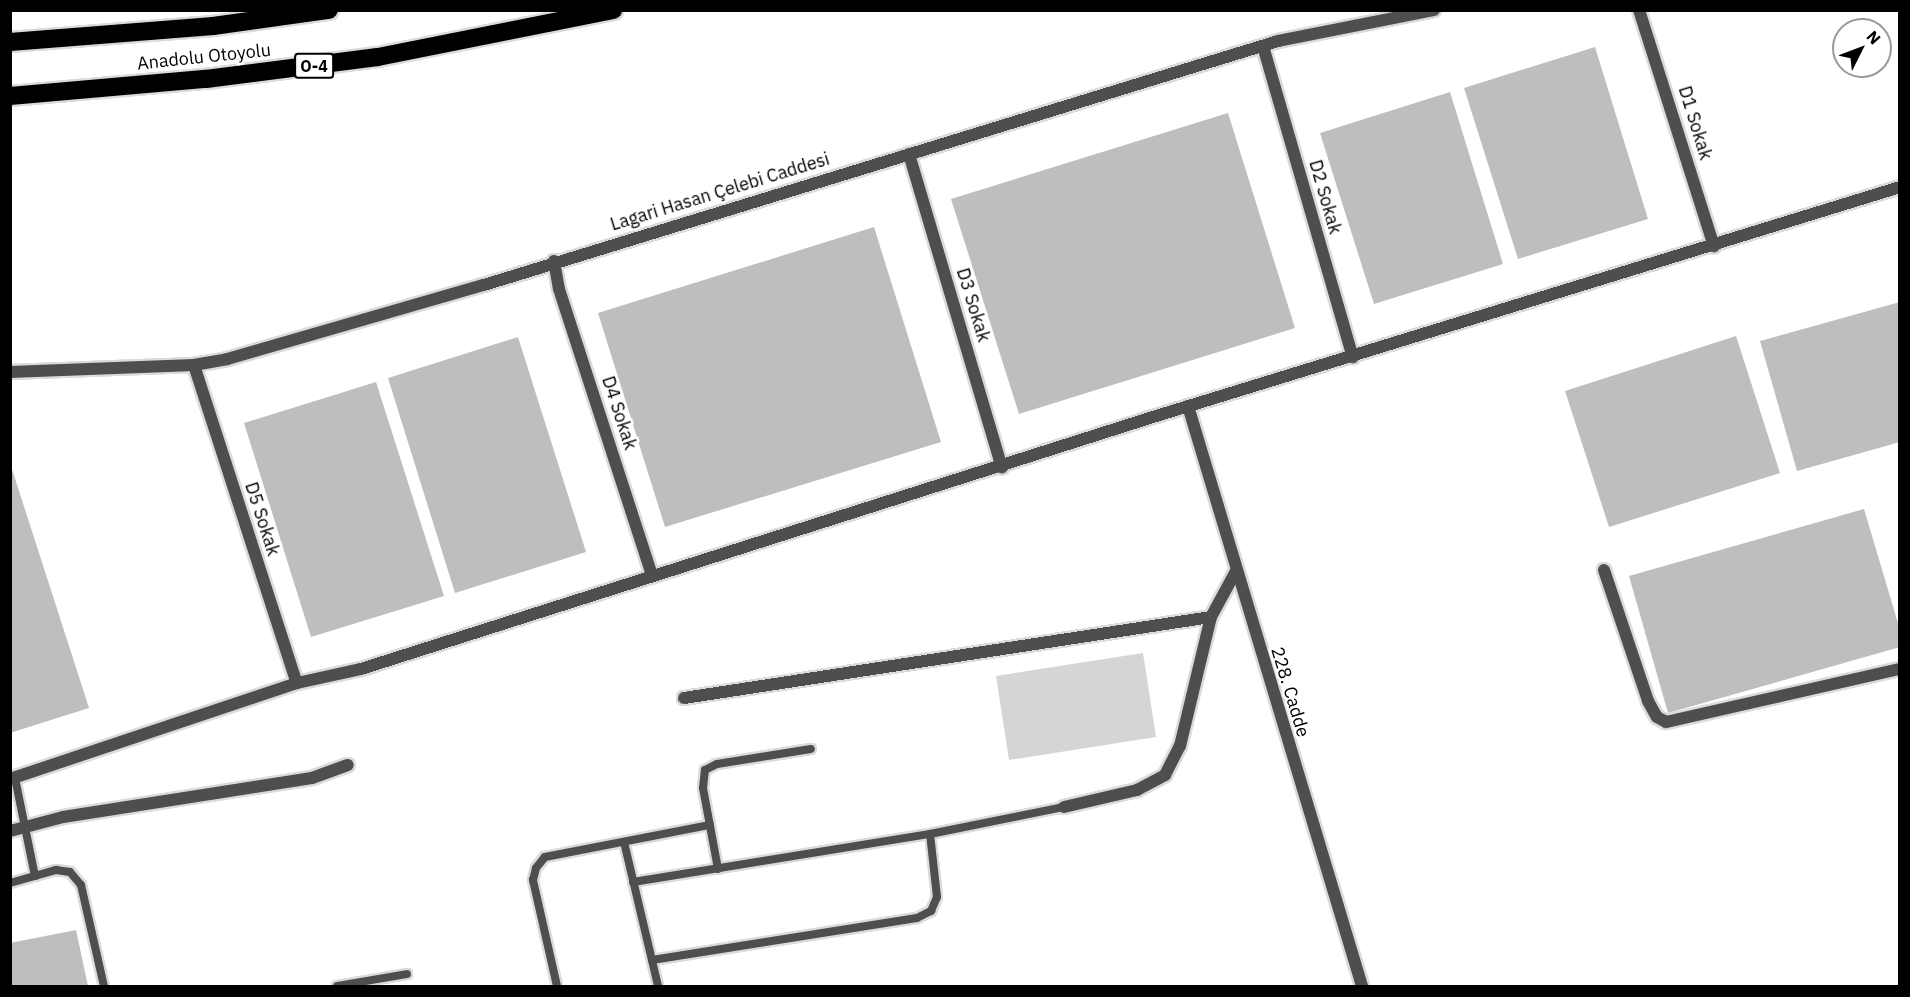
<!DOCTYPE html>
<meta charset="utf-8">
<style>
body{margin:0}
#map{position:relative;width:1910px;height:997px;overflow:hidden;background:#fff;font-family:"IBM Plex Sans",sans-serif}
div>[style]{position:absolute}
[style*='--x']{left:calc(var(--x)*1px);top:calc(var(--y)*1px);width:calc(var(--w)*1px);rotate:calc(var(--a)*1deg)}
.green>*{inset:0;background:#d5d5d5}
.building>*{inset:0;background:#bebebe}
.roads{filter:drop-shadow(2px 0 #dbdbdb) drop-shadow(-2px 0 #dbdbdb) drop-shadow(0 2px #dbdbdb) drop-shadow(0 -2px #dbdbdb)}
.service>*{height:8px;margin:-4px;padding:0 4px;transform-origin:4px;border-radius:4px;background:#4e4e4e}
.minor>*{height:12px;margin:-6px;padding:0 6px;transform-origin:6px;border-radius:6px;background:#4e4e4e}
.tertiary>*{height:12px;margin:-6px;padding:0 6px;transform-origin:6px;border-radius:6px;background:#4e4e4e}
.motorway>*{height:18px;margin:-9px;padding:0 9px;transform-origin:9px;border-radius:9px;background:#000}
span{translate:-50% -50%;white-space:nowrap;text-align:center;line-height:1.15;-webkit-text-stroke:5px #fff;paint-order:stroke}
.shield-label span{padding:2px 4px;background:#fff;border:2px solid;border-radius:4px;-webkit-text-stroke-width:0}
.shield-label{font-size:16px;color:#000;font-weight:700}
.street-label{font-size:18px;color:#000}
.frame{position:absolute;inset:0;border:12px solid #000;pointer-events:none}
.north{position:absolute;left:1832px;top:18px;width:60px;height:60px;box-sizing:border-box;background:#fff;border:2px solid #999;border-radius:50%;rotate:48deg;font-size:16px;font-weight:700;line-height:24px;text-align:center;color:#000}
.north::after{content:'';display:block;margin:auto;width:21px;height:27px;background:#000;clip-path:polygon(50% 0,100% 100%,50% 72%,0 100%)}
</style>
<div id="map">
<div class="green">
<div style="clip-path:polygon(1143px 653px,1156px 737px,1009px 760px,996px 676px)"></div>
</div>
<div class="building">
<div style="clip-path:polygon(1595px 47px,1648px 219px,1518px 259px,1464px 88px)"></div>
<div style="clip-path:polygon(1450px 92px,1503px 264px,1374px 304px,1320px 133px)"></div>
<div style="clip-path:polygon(1228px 113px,1295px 328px,1019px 414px,951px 199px)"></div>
<div style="clip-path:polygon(874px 227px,941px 442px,665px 527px,598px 313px)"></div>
<div style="clip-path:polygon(1900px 302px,1900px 442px,1797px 471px,1760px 341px)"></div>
<div style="clip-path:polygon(1736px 336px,1780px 473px,1609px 527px,1565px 391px)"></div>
<div style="clip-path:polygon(518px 337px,586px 552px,455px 593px,388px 378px)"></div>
<div style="clip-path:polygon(376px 382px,444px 596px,311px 637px,244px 423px)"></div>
<div style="clip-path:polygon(10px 463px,89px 708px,10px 733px)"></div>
<div style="clip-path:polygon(1864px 509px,1900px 630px,1900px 647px,1668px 713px,1629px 576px)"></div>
<div style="clip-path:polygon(76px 930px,88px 986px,10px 986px,10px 943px)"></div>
</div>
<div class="roads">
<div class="service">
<div style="--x:15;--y:778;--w:100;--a:78.5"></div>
<div style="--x:624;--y:842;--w:148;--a:76.7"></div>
<div style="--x:718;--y:869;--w:82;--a:-100.5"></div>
<div style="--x:703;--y:788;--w:18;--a:-84"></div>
<div style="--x:705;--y:770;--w:13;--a:-27"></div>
<div style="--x:717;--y:764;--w:95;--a:-9.1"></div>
<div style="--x:633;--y:882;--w:301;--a:-9.2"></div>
<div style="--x:930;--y:834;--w:137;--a:-11.4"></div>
<div style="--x:10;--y:883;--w:48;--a:-15.8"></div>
<div style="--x:56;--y:870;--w:14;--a:8"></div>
<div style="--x:70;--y:872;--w:17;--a:50"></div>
<div style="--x:81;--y:885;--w:104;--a:77.2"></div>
<div style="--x:652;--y:960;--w:268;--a:-9"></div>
<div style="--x:917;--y:918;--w:16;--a:-27"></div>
<div style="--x:931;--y:911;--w:15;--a:-67"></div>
<div style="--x:937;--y:897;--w:63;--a:-96.3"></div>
<div style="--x:337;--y:986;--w:71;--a:-9.7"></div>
<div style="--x:557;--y:986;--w:109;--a:-102.8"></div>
<div style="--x:533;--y:880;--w:12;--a:-76"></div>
<div style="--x:536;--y:868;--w:14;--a:-51"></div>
<div style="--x:545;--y:857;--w:168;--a:-11"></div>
</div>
<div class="minor">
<div style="--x:1639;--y:10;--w:248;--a:72.4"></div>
<div style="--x:1263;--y:46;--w:324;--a:73.9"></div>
<div style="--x:909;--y:154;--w:327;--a:73.5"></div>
<div style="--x:554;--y:261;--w:28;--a:80"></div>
<div style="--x:559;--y:289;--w:301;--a:72"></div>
<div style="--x:194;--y:365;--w:334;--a:72.1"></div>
<div style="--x:10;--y:372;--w:184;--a:-2.2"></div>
<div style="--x:194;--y:365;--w:34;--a:-10"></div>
<div style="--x:227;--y:359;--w:267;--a:-16.1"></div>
<div style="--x:484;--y:285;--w:831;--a:-17.08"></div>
<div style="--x:1278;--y:41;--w:159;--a:-11.2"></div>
<div style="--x:1604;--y:570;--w:138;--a:71.4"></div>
<div style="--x:1648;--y:701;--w:18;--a:61"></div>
<div style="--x:1657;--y:717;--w:10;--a:29"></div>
<div style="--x:1666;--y:722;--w:240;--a:-12.8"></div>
<div style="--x:684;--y:698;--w:533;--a:-8.74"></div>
<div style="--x:1064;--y:807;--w:75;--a:-13.1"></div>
<div style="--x:1137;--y:790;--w:32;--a:-28"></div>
<div style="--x:1165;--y:775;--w:33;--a:-63"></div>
<div style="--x:1180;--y:746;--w:133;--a:-76.5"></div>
<div style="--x:1211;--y:617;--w:52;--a:-61.5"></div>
<div style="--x:10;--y:831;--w:55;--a:-14.8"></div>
<div style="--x:63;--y:817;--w:252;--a:-8.9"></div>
<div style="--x:312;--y:778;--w:38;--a:-20"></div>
</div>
<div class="tertiary">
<div style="--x:1188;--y:406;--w:606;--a:73.3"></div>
<div style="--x:10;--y:779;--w:303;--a:-18.5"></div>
<div style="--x:297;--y:683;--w:66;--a:-12.3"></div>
<div style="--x:361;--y:669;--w:831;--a:-17.65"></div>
<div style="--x:1153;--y:417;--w:782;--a:-17.11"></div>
</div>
<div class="motorway">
<div style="--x:10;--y:42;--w:204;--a:-4.5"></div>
<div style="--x:213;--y:26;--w:117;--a:-7.9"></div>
<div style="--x:10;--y:96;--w:197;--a:-5"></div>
<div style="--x:206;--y:79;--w:173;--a:-7.3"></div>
<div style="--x:378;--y:57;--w:240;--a:-11.3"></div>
</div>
</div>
<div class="shield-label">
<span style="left:314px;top:66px">O-4</span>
</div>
<div class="street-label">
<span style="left:204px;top:57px;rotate:-6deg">Anadolu Otoyolu</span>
<span style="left:1695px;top:123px;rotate:73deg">D1 Sokak</span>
<span style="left:720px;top:192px;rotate:-17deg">Lagari Hasan Çelebi Caddesi</span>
<span style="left:1325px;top:197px;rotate:74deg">D2 Sokak</span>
<span style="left:973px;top:305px;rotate:73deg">D3 Sokak</span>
<span style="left:619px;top:413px;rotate:72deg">D4 Sokak</span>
<span style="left:262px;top:519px;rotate:72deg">D5 Sokak</span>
<span style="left:1290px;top:692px;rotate:73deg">228. Cadde</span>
</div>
<div class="frame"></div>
<div class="north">N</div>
</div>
